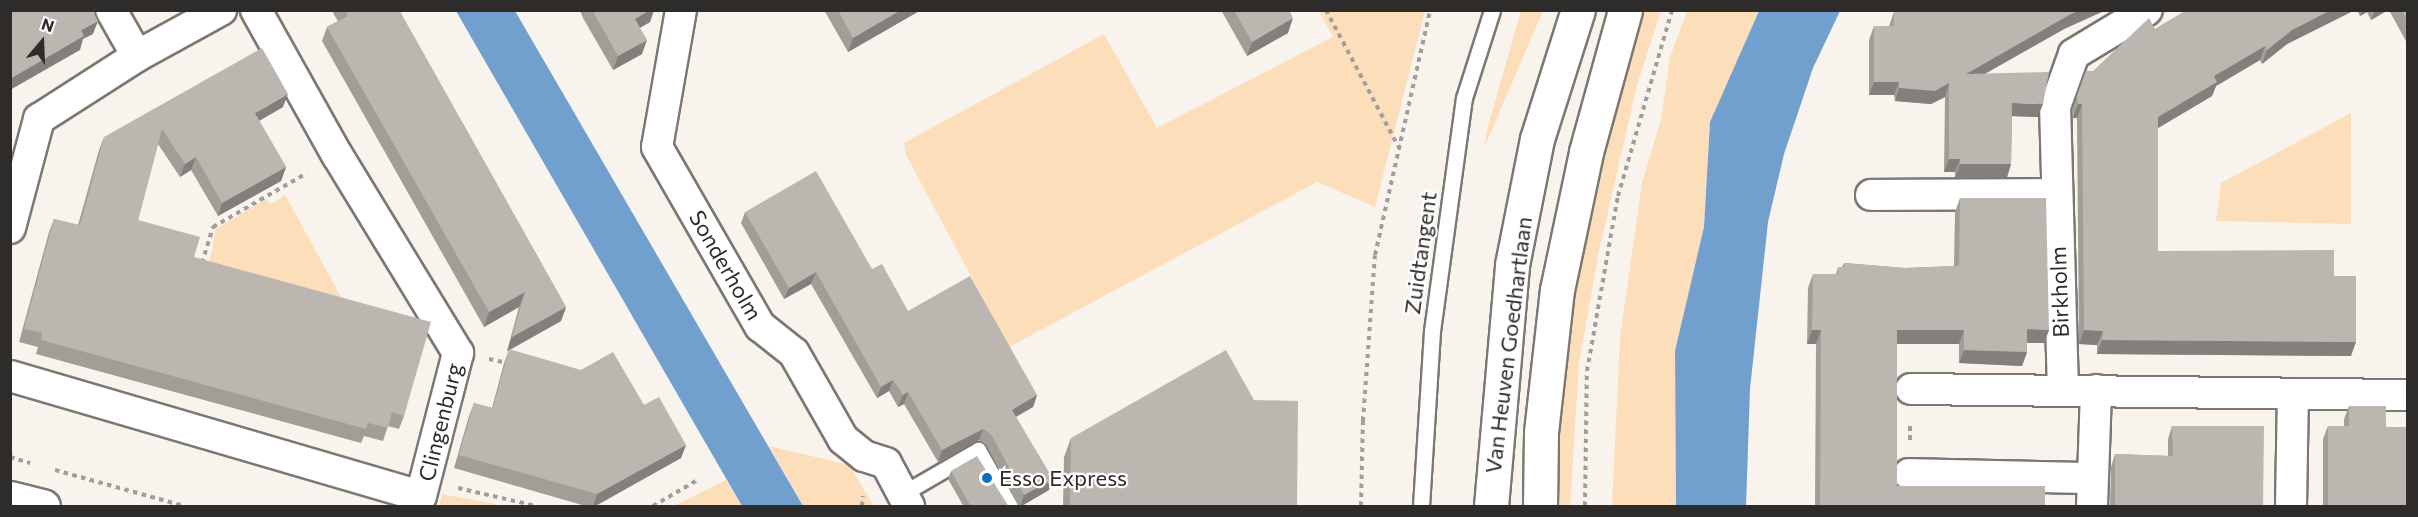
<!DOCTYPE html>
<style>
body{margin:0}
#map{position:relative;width:2418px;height:517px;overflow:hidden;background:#f8f3ed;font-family:Commissioner,sans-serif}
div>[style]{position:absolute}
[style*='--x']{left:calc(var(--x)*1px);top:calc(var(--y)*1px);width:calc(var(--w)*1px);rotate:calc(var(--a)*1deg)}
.green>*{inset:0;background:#fddebb}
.water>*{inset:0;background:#71a0cf}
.path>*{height:4px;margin-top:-2px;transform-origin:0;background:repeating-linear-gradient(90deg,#a19e99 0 4.5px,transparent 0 9px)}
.roads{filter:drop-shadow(2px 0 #7c7772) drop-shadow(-2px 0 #7c7772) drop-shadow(0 2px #7c7772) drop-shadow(0 -2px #7c7772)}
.lane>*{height:15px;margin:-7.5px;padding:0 7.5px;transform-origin:7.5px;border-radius:7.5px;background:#fff}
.street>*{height:30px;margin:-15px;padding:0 15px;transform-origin:15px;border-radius:15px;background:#fff}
.secondary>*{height:33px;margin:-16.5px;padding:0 16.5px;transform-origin:16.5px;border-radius:16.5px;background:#fff}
.wall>*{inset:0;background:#a19d97}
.shaded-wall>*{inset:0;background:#837f7b}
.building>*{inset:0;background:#bbb6b0}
.dots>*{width:16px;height:16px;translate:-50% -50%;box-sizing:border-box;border:3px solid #fff;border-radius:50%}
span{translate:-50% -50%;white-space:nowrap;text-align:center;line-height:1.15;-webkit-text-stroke:4.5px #fff;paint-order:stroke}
.street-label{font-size:22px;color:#2e2c2a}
.poi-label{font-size:22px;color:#2e2c2a}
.left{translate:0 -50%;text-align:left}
.frame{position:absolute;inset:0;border:12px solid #2e2c2a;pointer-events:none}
.north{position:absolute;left:12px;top:12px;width:60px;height:60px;-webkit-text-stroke:4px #fff;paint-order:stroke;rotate:19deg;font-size:16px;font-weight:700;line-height:24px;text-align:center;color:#2e2c2a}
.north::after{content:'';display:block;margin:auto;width:21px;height:27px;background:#2e2c2a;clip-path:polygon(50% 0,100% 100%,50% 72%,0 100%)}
</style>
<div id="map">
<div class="green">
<div style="clip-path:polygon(1319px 11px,1425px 11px,1375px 207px,1317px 182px,1009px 347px,906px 155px,904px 143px,1104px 34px,1157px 128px,1333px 37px)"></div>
<div style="clip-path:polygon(1521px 11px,1543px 11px,1484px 148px,1487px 130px)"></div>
<div style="clip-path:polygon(1639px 11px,1661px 11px,1637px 85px,1598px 256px,1579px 364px,1570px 506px,1548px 506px,1574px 254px)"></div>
<div style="clip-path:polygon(1687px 11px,1759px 11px,1710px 122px,1704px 227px,1675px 351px,1676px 506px,1612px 506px,1620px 337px,1642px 183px,1661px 119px,1670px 57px)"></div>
<div style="clip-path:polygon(2351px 113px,2351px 224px,2216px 221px,2221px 183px)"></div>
<div style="clip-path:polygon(285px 195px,344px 302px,209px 264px,216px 229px,266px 199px,271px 204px)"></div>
<div style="clip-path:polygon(769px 446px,849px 465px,874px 506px,803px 506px)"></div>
<div style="clip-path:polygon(726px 480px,742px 506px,674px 506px)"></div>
<div style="clip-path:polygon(442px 494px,505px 506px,439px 506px)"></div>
</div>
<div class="water">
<div style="clip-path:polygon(456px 11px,515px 11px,803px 506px,742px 506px)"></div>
<div style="clip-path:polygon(1759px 11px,1840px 11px,1813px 68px,1784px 154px,1768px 222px,1750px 389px,1746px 506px,1676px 506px,1675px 351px,1704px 227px,1710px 122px)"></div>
</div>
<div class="path">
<div style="--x:1326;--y:10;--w:154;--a:62.1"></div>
<div style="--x:202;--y:263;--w:38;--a:-73"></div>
<div style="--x:213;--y:227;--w:108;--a:-29.9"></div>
<div style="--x:489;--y:359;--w:19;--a:12"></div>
<div style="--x:1910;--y:440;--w:17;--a:-90"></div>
<div style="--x:10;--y:457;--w:21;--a:17"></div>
<div style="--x:55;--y:470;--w:134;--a:15.6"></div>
<div style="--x:458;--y:488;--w:80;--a:13"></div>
<div style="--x:653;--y:506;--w:50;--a:-30.2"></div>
<div style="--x:862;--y:506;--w:10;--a:-84"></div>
<div style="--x:1361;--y:506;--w:85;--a:-88.7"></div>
<div style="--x:1363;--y:421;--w:166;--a:-85.9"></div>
<div style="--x:1375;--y:255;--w:251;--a:-77.3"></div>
<div style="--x:1585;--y:506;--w:135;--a:-89.2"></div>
<div style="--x:1587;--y:371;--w:178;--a:-80"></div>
<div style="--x:1618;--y:196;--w:194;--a:-73.8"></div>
</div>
<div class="roads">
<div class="lane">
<div style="--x:902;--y:494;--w:88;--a:-30.1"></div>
<div style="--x:978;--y:450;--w:64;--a:60.3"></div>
<div style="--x:1421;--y:506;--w:175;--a:-86.4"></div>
<div style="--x:1432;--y:331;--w:235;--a:-82.2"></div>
<div style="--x:1464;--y:98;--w:92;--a:-72.3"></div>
</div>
<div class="street">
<div style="--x:111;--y:10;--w:53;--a:60.5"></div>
<div style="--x:681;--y:10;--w:139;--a:99.9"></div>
<div style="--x:657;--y:147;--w:207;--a:60.1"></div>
<div style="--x:760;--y:326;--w:43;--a:38.5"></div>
<div style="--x:794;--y:353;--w:99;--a:60.3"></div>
<div style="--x:843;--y:439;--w:27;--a:39"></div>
<div style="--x:864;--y:456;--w:23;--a:18"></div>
<div style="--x:886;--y:463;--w:49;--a:61.9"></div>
<div style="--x:1871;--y:195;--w:185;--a:-0.3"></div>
<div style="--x:10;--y:228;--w:113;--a:-75.1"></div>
<div style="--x:39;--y:119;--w:117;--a:-32.7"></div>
<div style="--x:137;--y:56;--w:96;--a:-28.7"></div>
<div style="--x:10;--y:376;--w:428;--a:16.3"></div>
<div style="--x:421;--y:496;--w:148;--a:-75.5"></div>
<div style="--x:458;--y:353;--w:232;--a:-121.4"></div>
<div style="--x:337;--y:155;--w:166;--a:-119.2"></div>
<div style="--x:1911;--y:389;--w:497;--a:0.7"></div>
<div style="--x:2063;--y:391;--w:284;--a:-91.6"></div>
<div style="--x:2055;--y:107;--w:56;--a:-70.3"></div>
<div style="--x:2074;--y:54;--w:85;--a:-31.1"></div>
<div style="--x:1909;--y:474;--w:183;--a:1.3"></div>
<div style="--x:2092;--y:506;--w:116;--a:-88"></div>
<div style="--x:2291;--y:506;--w:112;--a:-89"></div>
</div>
<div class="secondary">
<div style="--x:10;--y:498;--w:34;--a:14"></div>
<div style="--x:1491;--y:506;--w:242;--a:-85"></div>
<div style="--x:1512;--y:265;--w:128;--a:-78.8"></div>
<div style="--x:1537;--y:139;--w:135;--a:-72.4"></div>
<div style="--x:1540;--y:506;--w:74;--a:-89.2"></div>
<div style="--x:1541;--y:432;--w:143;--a:-83.6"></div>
<div style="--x:1557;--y:290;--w:141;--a:-78.1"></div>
<div style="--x:1586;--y:152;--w:147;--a:-74.6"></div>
</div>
</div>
<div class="wall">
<div style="clip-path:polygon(334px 10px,399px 10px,566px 307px,561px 321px,510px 350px,644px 405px,686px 445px,681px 458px,594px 507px,589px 507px,454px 468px,469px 416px,474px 403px,492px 408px,504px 363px,509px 350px,507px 351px,519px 307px,484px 327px,322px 41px,327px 27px,338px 21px,333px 13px)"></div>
<div style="clip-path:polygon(580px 10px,654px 10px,650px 22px,640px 28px,642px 54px,613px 70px,583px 18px)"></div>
<div style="clip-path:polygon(824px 10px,921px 10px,848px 52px)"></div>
<div style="clip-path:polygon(1221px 10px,1291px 10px,1289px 11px,1288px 33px,1247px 56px)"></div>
<div style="clip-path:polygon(2020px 10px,2106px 10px,2064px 29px,1985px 74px,2038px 117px,2012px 116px,2011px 164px,2007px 177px,1955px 177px,1955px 172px,1944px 172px,1945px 97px,1931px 104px,1895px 101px,1894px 95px,1869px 95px,1869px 40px,1874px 26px,1889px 26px,1894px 12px,2021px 12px)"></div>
<div style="clip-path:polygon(2187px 10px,2355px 10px,2287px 44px,2262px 64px,2260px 60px,2216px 86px,2212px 96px,2158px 128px,2158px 251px,2334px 276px,2351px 356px,2097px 354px,2097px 345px,2079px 344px,2077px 118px,2073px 118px,2072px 110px,2086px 71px,2093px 71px,2155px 29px)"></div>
<div style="clip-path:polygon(2357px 10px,2388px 10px,2371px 20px,2367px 12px,2360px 16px)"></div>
<div style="clip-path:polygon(2389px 10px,2408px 10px,2408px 45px)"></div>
<div style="clip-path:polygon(283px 107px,259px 121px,286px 167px,281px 181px,218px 216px,191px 170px,180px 177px,158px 144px,138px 220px,194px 257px,404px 416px,399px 429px,388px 426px,383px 441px,364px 436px,361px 443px,36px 354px,38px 347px,19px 342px,49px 232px,54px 219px,78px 225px,99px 150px,104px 137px)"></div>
<div style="clip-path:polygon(1960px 198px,2049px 330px,2044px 343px,2027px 343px,2027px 352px,2022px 366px,1959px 363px,1959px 344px,1897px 344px,1897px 486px,2045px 507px,1815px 507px,1816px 344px,1807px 344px,1808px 288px,1813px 274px,1836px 274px,1838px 267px,1842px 267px,1844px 263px,1905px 268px,1954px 266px,1955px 212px)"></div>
<div style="clip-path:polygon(745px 212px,872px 269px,908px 311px,1037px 395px,1033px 407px,1016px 417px,1049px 490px,1019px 507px,986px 445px,979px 440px,938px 462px,904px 404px,898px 407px,889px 391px,877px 398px,811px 284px,784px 299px,741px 223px)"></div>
<div style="clip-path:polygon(2349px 406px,2386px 427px,2408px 507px,2323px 507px,2323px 439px,2328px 426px,2344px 426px,2344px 419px)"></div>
<div style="clip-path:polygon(2172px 426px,2263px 507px,2110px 507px,2111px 467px,2115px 454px,2168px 456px,2168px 439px)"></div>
<div style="clip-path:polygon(1071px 438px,1297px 507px,1063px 507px,1064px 457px)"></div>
<div style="clip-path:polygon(951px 471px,1009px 507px,964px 507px,948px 479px)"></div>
</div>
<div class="shaded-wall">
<div style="clip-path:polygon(650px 10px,654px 10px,650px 22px,630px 33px,635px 19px)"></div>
<div style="clip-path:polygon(901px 10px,921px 10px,848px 52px,853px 38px)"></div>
<div style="clip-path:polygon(2080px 10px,2106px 10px,2064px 29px,1961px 87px,1966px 74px,2069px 15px)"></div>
<div style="clip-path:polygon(2331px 10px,2355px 10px,2287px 44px,2262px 64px,2267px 50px,2292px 30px)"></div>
<div style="clip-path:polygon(2362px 10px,2368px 10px,2367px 12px,2360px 16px)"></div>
<div style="clip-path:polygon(2375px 10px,2388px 10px,2371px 20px)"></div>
<div style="clip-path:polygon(1293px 18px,1288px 33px,1247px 56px,1252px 42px)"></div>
<div style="clip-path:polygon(98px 21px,93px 34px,83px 39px,80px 50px,10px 90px,10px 79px,81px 30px)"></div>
<div style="clip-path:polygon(647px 40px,642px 54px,613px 70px,618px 56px)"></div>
<div style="clip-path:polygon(2265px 46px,2260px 60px,2216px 86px,2212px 96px,2153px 131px,2158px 117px,2214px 76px)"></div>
<div style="clip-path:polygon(1874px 82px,1899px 82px,1894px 95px,1869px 95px)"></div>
<div style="clip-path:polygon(1949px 83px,1945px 97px,1931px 104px,1895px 101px,1899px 88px)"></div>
<div style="clip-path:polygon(288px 94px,283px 107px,250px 126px,255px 113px)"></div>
<div style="clip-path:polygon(2012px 103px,2043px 104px,2038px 117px,2007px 116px)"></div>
<div style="clip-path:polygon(2078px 104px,2082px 104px,2077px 118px,2073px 118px)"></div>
<div style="clip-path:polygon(196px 157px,191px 170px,180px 177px,185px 164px)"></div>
<div style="clip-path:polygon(1949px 159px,1960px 159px,1955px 172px,1944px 172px)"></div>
<div style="clip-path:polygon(1960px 164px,2011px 164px,2007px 177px,1955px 177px)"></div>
<div style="clip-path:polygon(286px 167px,281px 181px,218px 216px,222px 203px)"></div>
<div style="clip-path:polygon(816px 272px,811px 284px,784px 299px,789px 288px)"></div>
<div style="clip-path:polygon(525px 292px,519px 307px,484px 327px,489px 312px)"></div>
<div style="clip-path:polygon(566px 307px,561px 321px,507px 351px,512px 337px)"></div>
<div style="clip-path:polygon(2027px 329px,2049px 330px,2044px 343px,2022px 343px)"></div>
<div style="clip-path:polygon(1812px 330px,1821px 330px,1816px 344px,1807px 344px)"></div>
<div style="clip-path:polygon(1897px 330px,1964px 330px,1959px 344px,1892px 344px)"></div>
<div style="clip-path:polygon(2084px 330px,2103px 331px,2097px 345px,2079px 344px)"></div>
<div style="clip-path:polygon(2102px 340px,2356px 342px,2351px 356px,2097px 354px)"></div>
<div style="clip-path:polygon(1964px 350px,2027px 352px,2022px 366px,1959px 363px)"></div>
<div style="clip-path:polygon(893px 380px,889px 391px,877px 398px,881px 387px)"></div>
<div style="clip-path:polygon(908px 392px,904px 404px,898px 407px,903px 395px)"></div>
<div style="clip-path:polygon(1037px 395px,1033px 407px,1008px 421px,1012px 410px)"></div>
<div style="clip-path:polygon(983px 429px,979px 440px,938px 462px,942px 450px)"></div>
<div style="clip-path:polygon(686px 445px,681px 458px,593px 507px,597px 494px)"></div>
<div style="clip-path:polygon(1053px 479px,1049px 490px,1020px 507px,1024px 495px)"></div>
<div style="clip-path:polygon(2115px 505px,2182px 505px,2181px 507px,2114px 507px)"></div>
</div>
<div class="building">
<div style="clip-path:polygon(10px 10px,92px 10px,98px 21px,81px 30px,84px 36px,10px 79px)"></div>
<div style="clip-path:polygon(345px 10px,399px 10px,566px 307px,512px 337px,525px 292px,489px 312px,327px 27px,348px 16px)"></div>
<div style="clip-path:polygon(592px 10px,650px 10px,635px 19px,647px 40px,618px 56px)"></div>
<div style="clip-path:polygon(838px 10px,901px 10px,853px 38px)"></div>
<div style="clip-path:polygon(1234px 10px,1289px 10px,1293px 18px,1252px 42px)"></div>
<div style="clip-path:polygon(2032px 10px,2080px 10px,2069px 15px,1966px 74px,2049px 72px,2043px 104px,2012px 103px,2011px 164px,1960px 164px,1960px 159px,1949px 159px,1949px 83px,1935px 91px,1899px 88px,1899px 82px,1874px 82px,1874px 26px,1894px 26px,1894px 12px,2033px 12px)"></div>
<div style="clip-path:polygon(2187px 10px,2331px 10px,2292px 30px,2267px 50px,2265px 46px,2214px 76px,2217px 82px,2158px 117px,2158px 251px,2334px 250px,2334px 276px,2356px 276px,2356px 342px,2102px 340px,2103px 331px,2084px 330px,2082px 104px,2078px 104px,2077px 96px,2086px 71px,2093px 71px,2149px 18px,2155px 29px)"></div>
<div style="clip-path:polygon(2401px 10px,2408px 10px,2408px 21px)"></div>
<div style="clip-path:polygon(262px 48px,288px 94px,255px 113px,286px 167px,222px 203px,196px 157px,185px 164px,162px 129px,138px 220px,200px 237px,194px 257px,431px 322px,404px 416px,392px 412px,388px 428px,368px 423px,366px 429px,41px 340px,42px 333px,24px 329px,54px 219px,80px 225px,104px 137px)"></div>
<div style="clip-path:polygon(816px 171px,872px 269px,882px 264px,908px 311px,970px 276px,1037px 395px,1012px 410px,1053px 479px,1024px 495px,991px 434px,983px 429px,942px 450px,908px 392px,903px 395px,893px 380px,881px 387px,816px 272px,789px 288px,745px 212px)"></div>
<div style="clip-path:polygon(1960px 198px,2046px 198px,2049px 330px,2027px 329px,2027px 352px,1964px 350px,1964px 330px,1897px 330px,1897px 486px,2045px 486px,2045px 507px,1820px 507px,1821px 330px,1812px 330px,1813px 274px,1838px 274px,1838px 267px,1844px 267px,1844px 263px,1905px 268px,1959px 266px)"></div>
<div style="clip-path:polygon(509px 349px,581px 370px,613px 352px,644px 405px,659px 397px,686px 445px,597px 494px,459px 455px,474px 403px,493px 408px)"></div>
<div style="clip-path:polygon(1226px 350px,1254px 400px,1298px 401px,1297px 507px,1070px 507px,1071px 438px)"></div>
<div style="clip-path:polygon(2349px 406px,2386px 406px,2386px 427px,2408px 427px,2408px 505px,2403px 505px,2403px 507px,2328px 507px,2328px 426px,2349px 426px)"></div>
<div style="clip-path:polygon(2172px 426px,2264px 426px,2263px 507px,2182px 507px,2182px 505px,2115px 505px,2115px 454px,2173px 456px)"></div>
<div style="clip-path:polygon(977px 456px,1009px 507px,971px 507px,951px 471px)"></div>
</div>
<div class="dots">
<div style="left:987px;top:478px;background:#0870bc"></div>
</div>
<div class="street-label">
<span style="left:1420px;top:253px;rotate:-82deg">Zuidtangent</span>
<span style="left:726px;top:265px;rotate:60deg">Sonderholm</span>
<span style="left:2059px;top:292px;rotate:-92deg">Birkholm</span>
<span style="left:1508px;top:345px;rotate:-83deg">Van Heuven Goedhartlaan</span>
<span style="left:440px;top:422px;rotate:-76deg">Clingenburg</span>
</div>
<div class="poi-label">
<span class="left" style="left:999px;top:478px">Esso Express</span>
</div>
<div class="frame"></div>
<div class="north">N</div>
</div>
